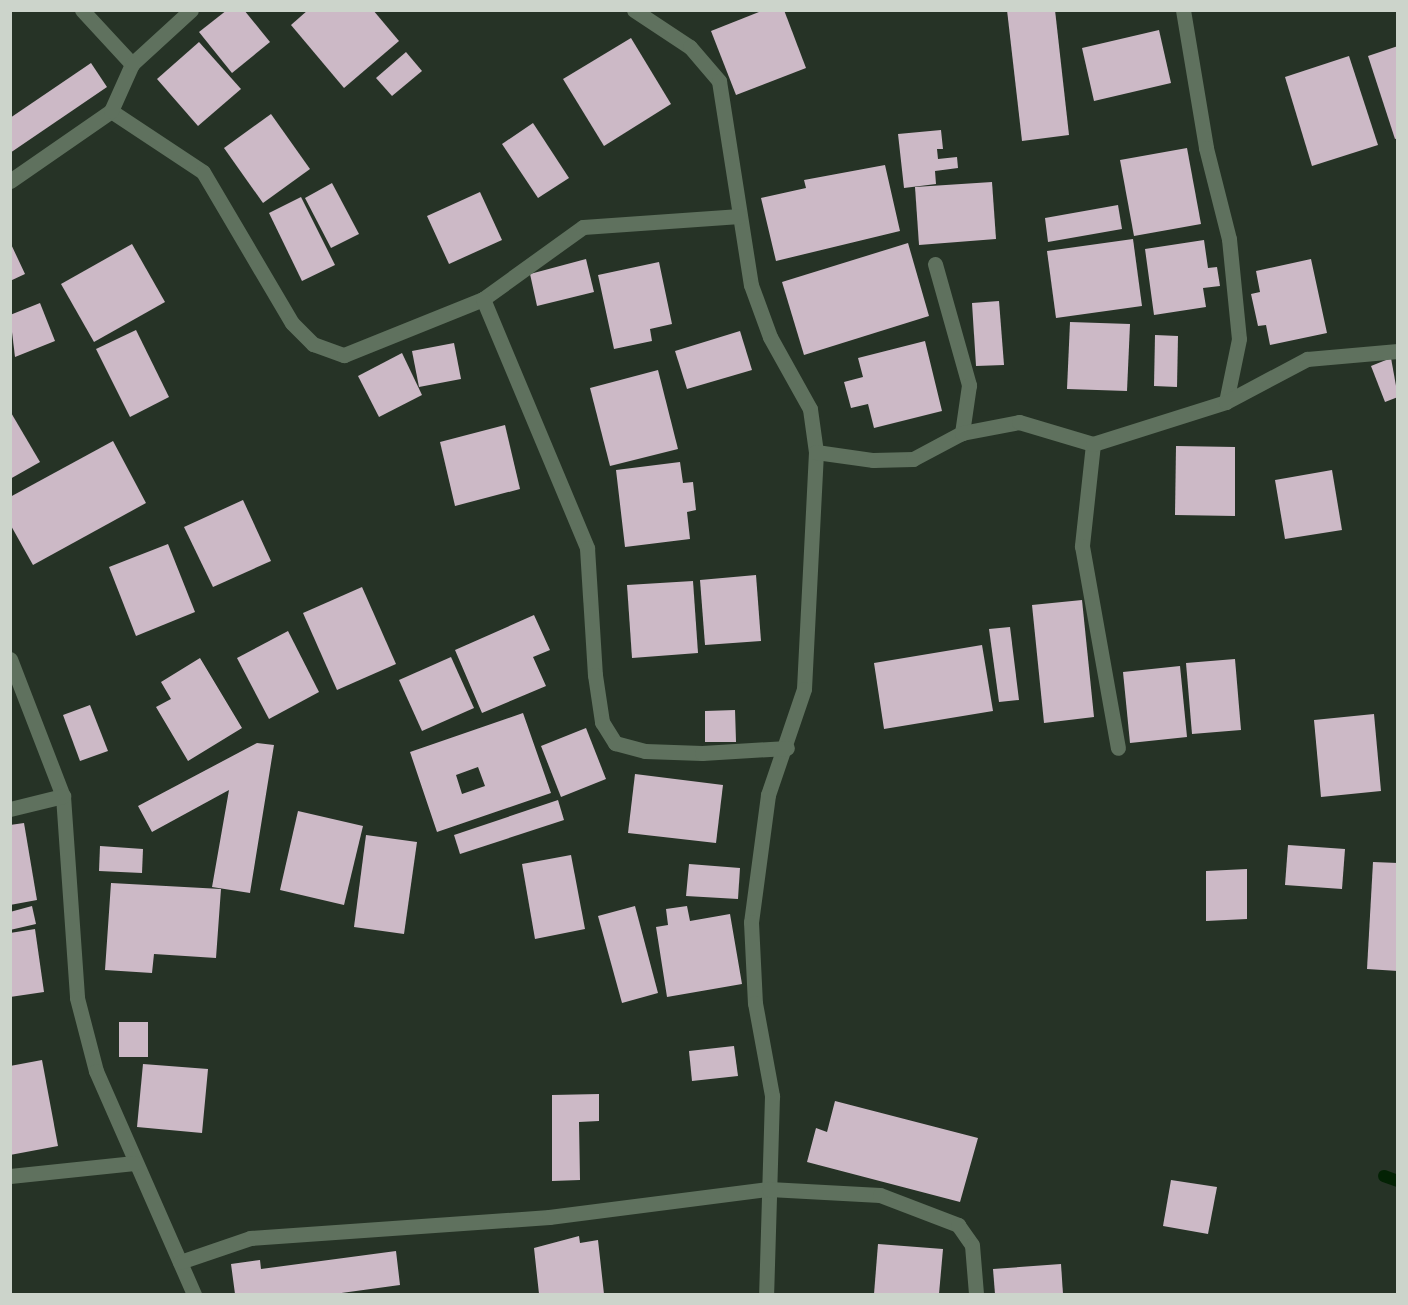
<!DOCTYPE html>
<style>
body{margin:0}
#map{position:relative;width:1408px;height:1305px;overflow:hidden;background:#263326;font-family:Lato,sans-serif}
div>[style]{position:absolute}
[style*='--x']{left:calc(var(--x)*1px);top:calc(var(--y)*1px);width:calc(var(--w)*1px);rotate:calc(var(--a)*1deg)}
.stream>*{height:12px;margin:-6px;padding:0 6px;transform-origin:6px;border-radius:6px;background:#032204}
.building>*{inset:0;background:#ccb9c6}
.minor>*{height:15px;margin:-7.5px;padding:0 7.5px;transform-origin:7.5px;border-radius:7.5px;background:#5f715e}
span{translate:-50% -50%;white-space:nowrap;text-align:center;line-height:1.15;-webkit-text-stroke:6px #263326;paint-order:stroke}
.frame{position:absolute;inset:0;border:12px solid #ccd4cb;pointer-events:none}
</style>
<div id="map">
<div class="stream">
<div style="--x:1384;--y:1176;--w:15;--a:20"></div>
</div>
<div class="building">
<div style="clip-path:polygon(227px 10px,244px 10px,270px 42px,232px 73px,199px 32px)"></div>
<div style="clip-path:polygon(308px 10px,373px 10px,399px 41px,344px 88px,291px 25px)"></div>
<div style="clip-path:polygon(764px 10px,784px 10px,806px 68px,736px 95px,711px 31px)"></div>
<div style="clip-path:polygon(1007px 10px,1055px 10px,1069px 135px,1022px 141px)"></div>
<div style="clip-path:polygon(1159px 30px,1171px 83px,1094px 101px,1082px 48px)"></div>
<div style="clip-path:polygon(631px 38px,671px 104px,604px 146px,563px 79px)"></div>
<div style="clip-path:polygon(199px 42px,241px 89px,198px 126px,157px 79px)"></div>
<div style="clip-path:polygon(1398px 46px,1398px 138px,1395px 139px,1368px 56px)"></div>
<div style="clip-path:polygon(406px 52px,422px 71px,392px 96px,376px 78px)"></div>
<div style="clip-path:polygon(1349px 56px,1378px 145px,1312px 166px,1285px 77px)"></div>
<div style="clip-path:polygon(91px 63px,107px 87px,10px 153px,10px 118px)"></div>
<div style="clip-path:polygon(271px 114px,310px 169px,263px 203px,224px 148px)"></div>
<div style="clip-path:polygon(533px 123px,569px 178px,538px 198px,502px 144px)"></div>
<div style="clip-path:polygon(941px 130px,943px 149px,937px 149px,938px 159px,957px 157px,958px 168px,935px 171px,936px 184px,904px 188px,898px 134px)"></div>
<div style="clip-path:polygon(1187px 148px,1201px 224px,1134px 236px,1120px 160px)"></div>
<div style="clip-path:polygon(885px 165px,900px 231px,776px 261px,761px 198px,806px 188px,804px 180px)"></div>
<div style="clip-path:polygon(992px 182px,996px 239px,919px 245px,915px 187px)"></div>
<div style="clip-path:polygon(332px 183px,359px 234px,331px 248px,305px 198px)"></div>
<div style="clip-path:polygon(480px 192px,502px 240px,449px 264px,427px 216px)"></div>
<div style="clip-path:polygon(301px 197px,335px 265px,302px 281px,269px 213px)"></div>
<div style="clip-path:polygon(1118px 205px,1122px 229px,1048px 242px,1045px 218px)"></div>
<div style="clip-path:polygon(1133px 239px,1142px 306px,1056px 318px,1047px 251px)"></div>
<div style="clip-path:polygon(1204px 240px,1208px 268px,1217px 267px,1220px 286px,1203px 288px,1206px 307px,1154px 315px,1145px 249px)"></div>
<div style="clip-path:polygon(10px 242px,25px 274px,10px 281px)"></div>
<div style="clip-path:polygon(908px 243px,929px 316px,804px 355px,782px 282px)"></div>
<div style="clip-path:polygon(132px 244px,165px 302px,94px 342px,61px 284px)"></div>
<div style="clip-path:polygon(586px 259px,594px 292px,537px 306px,530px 274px)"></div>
<div style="clip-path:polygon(1311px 259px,1327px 333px,1270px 345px,1266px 325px,1258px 326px,1251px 294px,1260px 292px,1256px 271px)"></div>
<div style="clip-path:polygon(659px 262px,672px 324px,650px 329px,652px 341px,614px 349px,598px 275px)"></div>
<div style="clip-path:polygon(999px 301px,1004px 365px,976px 366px,972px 303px)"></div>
<div style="clip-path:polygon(40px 303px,55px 341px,15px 357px,10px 315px)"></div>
<div style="clip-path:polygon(1070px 322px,1130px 324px,1127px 391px,1067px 389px)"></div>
<div style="clip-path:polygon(136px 330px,169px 397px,130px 417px,96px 349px)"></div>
<div style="clip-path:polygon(740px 331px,752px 370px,687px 389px,675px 351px)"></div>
<div style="clip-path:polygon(1155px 335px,1178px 336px,1177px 387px,1154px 386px)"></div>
<div style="clip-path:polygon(925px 341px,942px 411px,874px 428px,868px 404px,851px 408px,844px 382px,863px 377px,858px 358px)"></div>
<div style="clip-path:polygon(454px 343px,461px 379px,419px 387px,412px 351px)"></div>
<div style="clip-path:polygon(402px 353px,422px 395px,379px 417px,358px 376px)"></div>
<div style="clip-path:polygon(1391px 358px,1398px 397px,1385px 402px,1371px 366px)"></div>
<div style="clip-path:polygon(658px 370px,678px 449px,610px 466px,590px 388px)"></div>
<div style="clip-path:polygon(10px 411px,40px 462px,10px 479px)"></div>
<div style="clip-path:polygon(505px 425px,520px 489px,455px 506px,440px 442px)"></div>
<div style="clip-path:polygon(113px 441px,146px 503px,33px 565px,10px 524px,10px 497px)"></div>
<div style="clip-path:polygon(1176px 446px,1235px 447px,1235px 516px,1175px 515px)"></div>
<div style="clip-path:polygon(680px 462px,683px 483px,693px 482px,696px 510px,687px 512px,690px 539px,625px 547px,616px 470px)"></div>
<div style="clip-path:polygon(1332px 470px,1342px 530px,1285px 539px,1275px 480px)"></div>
<div style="clip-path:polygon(243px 500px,271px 561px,213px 587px,184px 527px)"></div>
<div style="clip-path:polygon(168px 544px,195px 612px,136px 636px,109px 567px)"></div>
<div style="clip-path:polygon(756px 575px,761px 641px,705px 645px,700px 580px)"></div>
<div style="clip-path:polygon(693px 581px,698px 653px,632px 658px,627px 585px)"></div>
<div style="clip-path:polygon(362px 587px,396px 664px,337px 690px,303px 613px)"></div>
<div style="clip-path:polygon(1082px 600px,1094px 717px,1044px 723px,1032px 605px)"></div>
<div style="clip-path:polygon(534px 615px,550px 650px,533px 657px,546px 686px,482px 713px,455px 650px)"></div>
<div style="clip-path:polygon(1010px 627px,1019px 700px,999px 702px,989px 629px)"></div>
<div style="clip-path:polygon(288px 631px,319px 692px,269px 719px,237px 658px)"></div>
<div style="clip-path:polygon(982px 645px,993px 711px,884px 729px,874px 663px)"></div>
<div style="clip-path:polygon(451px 657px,474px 708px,422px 731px,399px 680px)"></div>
<div style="clip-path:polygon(200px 658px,242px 728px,188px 761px,156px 707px,171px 699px,161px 682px)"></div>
<div style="clip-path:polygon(1235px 659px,1241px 730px,1192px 734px,1186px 663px)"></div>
<div style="clip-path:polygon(1180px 666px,1187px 737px,1130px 743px,1123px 672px)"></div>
<div style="clip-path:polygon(90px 705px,108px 751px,80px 761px,63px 715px)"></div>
<div style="clip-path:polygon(735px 710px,736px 742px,705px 742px,705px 711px)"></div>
<div style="clip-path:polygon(evenodd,523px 713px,551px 793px,437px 832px,410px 752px,523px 713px,478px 767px,485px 786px,462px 794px,456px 775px,478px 767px)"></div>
<div style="clip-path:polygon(1374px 714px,1381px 791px,1321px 797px,1314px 720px)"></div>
<div style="clip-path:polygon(586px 728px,606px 779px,561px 797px,541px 746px)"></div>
<div style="clip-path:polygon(257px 743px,274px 745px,250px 893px,212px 887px,229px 790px,152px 832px,138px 806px)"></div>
<div style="clip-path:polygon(635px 774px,723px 785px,716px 843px,628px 833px)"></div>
<div style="clip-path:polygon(558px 800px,564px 820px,460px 854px,454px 835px)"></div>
<div style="clip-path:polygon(298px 811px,363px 826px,344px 905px,280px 890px)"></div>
<div style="clip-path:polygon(24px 823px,37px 900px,10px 905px,10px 825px)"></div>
<div style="clip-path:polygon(366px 835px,417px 842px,404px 934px,354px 927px)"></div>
<div style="clip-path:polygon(1288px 845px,1345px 849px,1342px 889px,1285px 885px)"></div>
<div style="clip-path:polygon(100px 846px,143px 849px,142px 873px,99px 871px)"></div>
<div style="clip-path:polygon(571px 855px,585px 929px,535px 939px,522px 864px)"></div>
<div style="clip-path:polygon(1373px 862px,1398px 863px,1398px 971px,1367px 969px)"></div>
<div style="clip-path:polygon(689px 864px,740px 868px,738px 899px,686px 896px)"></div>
<div style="clip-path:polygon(1247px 869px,1247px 919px,1206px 921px,1206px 871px)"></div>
<div style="clip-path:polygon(111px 883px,221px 889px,216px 958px,154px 954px,152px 973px,105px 970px)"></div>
<div style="clip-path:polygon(32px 906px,36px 924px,10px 930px,10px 912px)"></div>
<div style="clip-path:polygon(635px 906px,658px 993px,622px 1003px,598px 916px)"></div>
<div style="clip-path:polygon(687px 906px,690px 921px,730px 914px,742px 984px,667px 997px,656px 927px,668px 925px,666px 909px)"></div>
<div style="clip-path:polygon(35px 929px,44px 992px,10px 997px,10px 933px)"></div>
<div style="clip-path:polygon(119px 1022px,148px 1022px,148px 1057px,119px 1057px)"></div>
<div style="clip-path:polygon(734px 1046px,738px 1076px,692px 1081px,689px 1051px)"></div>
<div style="clip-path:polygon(42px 1060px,58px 1146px,10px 1155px,10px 1066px)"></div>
<div style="clip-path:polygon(143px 1064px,208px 1069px,202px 1133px,137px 1127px)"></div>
<div style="clip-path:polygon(599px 1094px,599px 1121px,579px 1122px,580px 1180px,552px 1181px,552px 1095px)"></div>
<div style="clip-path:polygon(835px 1101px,978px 1138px,960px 1202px,807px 1162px,816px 1128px,827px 1132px)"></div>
<div style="clip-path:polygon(1171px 1180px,1217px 1187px,1208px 1234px,1163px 1226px)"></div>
<div style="clip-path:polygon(579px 1236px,580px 1243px,598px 1240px,604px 1294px,539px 1294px,534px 1248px)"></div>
<div style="clip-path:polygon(878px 1244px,943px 1249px,939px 1294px,874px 1294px)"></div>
<div style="clip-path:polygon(396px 1251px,400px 1285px,334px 1294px,235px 1294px,231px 1264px,260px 1260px,261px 1269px)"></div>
<div style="clip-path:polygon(1061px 1264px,1063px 1294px,995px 1294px,993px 1269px)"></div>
</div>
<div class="minor">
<div style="--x:82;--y:10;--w:74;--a:47.2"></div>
<div style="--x:634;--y:10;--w:67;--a:33.5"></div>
<div style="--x:690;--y:47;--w:45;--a:49.5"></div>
<div style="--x:719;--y:81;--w:206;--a:81.1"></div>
<div style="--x:751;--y:285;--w:55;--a:69.9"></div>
<div style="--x:770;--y:337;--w:82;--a:60.9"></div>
<div style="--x:810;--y:409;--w:43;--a:82.1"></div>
<div style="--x:816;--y:452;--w:237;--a:92.9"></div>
<div style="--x:804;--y:689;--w:112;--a:108.8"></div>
<div style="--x:768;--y:795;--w:128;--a:97.6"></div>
<div style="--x:751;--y:922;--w:81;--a:87.2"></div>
<div style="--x:755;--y:1003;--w:95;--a:79.6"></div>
<div style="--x:772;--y:1096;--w:198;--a:91.7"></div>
<div style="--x:1183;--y:10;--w:140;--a:80.5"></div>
<div style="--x:1206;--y:148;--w:94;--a:75.8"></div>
<div style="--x:1229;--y:239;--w:100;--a:84.3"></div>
<div style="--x:1239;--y:339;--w:64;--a:101.7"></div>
<div style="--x:111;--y:111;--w:110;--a:33.5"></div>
<div style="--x:203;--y:172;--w:175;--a:59.5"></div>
<div style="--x:292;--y:323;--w:30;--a:45"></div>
<div style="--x:313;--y:344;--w:33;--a:20"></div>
<div style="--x:344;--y:355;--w:150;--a:-21.9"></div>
<div style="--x:483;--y:299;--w:123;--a:-35.8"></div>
<div style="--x:583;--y:227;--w:157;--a:-4"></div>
<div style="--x:10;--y:181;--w:123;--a:-34.7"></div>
<div style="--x:111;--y:111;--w:51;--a:-65.9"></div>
<div style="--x:132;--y:64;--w:80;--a:-42.5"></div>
<div style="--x:935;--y:264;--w:126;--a:74.3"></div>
<div style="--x:969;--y:385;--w:49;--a:98.3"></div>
<div style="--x:483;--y:299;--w:270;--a:67.3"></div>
<div style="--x:587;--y:548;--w:127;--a:86.4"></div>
<div style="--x:595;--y:675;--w:48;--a:81.5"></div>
<div style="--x:602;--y:722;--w:25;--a:58"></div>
<div style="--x:615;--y:743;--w:31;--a:15"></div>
<div style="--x:645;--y:751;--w:57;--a:2"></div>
<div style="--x:702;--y:753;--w:85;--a:-3.4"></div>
<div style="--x:1093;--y:444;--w:103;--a:96.2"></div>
<div style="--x:1082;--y:546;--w:205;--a:79.9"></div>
<div style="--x:816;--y:452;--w:58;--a:8"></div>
<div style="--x:873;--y:460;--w:40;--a:-1.4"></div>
<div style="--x:913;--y:459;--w:55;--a:-28"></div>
<div style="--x:962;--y:433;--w:58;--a:-10.9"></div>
<div style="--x:1019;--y:422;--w:77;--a:16.6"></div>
<div style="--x:1093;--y:444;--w:139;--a:-17.5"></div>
<div style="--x:1226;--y:402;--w:92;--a:-28"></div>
<div style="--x:1307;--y:359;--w:91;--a:-5"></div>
<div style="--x:10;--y:659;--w:147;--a:68.9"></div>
<div style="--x:63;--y:796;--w:202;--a:86"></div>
<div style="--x:77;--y:998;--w:75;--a:75.4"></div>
<div style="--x:96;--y:1071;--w:244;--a:66.3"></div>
<div style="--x:10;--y:809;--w:55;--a:-13.8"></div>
<div style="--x:10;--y:1176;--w:125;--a:-6"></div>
<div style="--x:180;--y:1262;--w:74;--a:-18.9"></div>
<div style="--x:250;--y:1238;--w:300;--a:-4"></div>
<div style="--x:549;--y:1217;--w:222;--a:-7.3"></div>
<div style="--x:769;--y:1189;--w:111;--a:3.1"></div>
<div style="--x:880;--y:1195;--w:84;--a:21"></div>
<div style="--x:958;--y:1225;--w:24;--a:55"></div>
<div style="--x:972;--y:1245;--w:49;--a:85.3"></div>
</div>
<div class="frame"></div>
</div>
